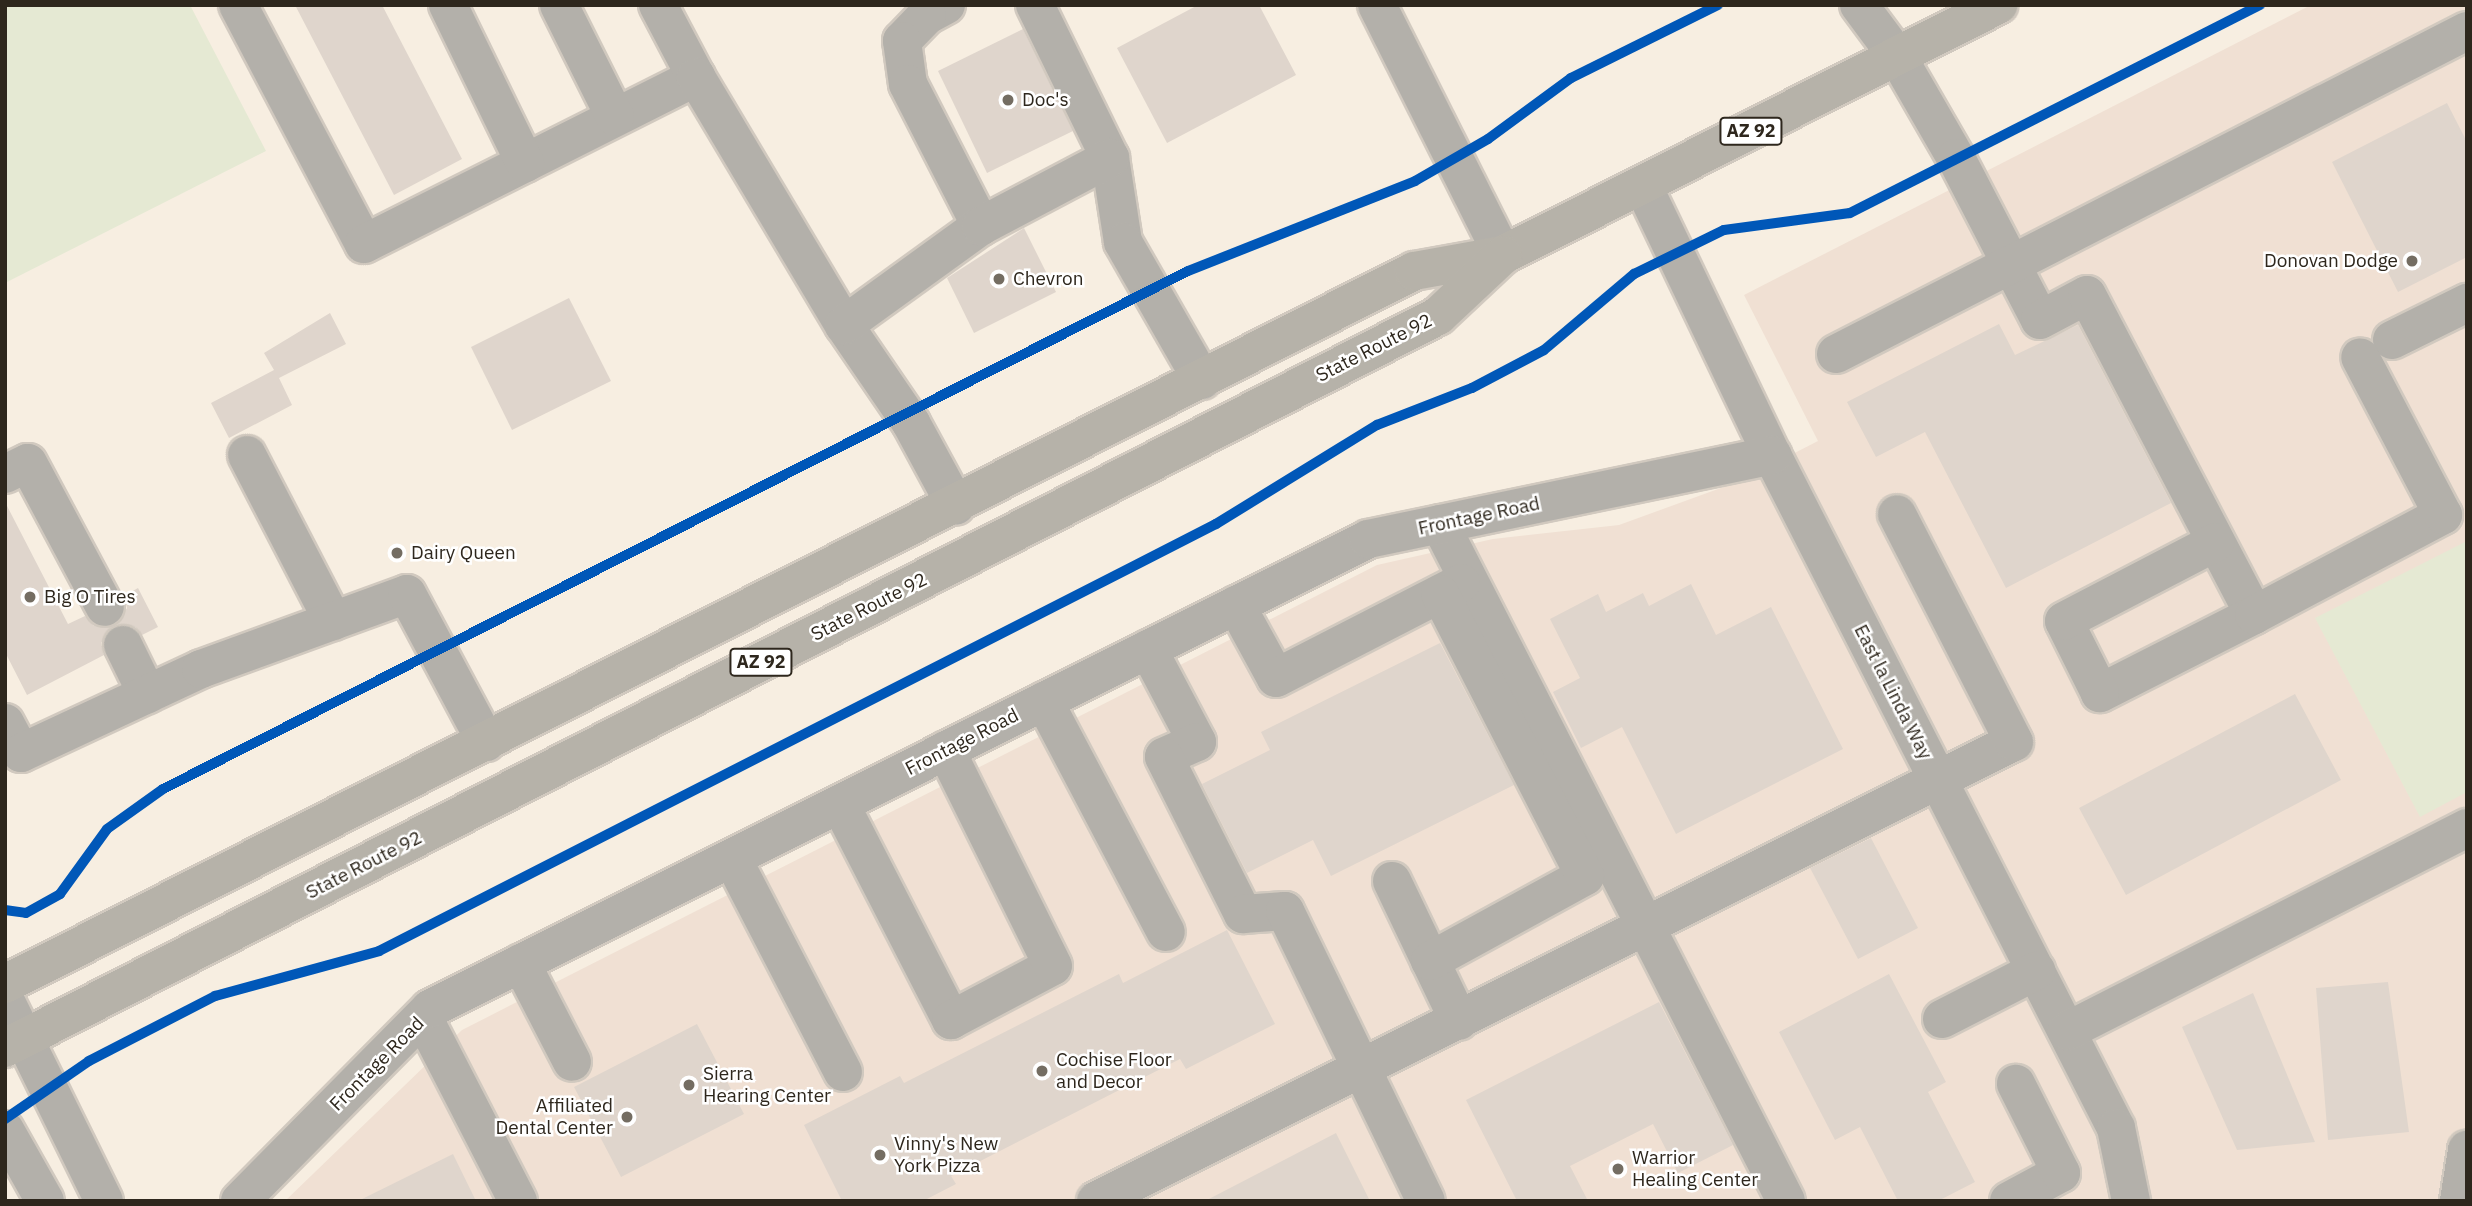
<!DOCTYPE html>
<style>
body{margin:0}
#map{position:relative;width:2472px;height:1206px;overflow:hidden;background:#f7eee1;font-family:"IBM Plex Sans",sans-serif}
div>[style]{position:absolute}
[style*='--x']{left:calc(var(--x)*1px);top:calc(var(--y)*1px);width:calc(var(--w)*1px);rotate:calc(var(--a)*1deg)}
.commercial>*{inset:0;background:#f0e0d3}
.green>*{inset:0;background:#e5e9d3}
.building>*{inset:0;background:#dfd5cc}
.roads{filter:drop-shadow(2px 0 #d1c9bf) drop-shadow(-2px 0 #d1c9bf) drop-shadow(0 2px #d1c9bf) drop-shadow(0 -2px #d1c9bf)}
.minor>*{height:38px;margin:-19px;padding:0 19px;transform-origin:19px;border-radius:19px;background:#b3b0aa}
.major>*{height:38px;margin:-19px;padding:0 19px;transform-origin:19px;border-radius:19px;background:#b6b2a9}
.cycleway>*{height:10px;margin:-5px;padding:0 5px;transform-origin:5px;border-radius:5px;background:#0057b8}
.dots>*{width:19px;height:19px;translate:-50% -50%;box-sizing:border-box;border:4px solid #fff;border-radius:50%}
span{translate:-50% -50%;white-space:nowrap;text-align:center;line-height:1.15;-webkit-text-stroke:5px #fff;paint-order:stroke}
.shield-label span{padding:2px 5px;background:#fff;border:2px solid;border-radius:5px;-webkit-text-stroke-width:0}
.shield-label{font-size:18px;color:#2e271d;font-weight:700}
.poi-label{font-size:19px;color:#2e271d}
.left{translate:0 -50%;text-align:left}
.right{translate:-100% -50%;text-align:right}
.street-label{font-size:19px;color:#2e271d}
.frame{position:absolute;inset:0;border:7px solid #2e271d;pointer-events:none}
</style>
<div id="map">
<div class="commercial">
<div style="clip-path:polygon(2311px 5px,2467px 5px,2467px 1201px,285px 1201px,462px 1030px,1377px 565px,1493px 539px,1619px 525px,1740px 481px,1818px 441px,1744px 295px)"></div>
</div>
<div class="green">
<div style="clip-path:polygon(5px 5px,190px 5px,266px 151px,5px 283px)"></div>
<div style="clip-path:polygon(2467px 541px,2467px 792px,2420px 817px,2315px 618px)"></div>
</div>
<div class="building">
<div style="clip-path:polygon(295px 5px,382px 5px,462px 159px,394px 195px)"></div>
<div style="clip-path:polygon(1198px 5px,1259px 5px,1296px 75px,1167px 143px,1117px 48px)"></div>
<div style="clip-path:polygon(1023px 29px,1073px 131px,987px 173px,938px 71px)"></div>
<div style="clip-path:polygon(2447px 103px,2467px 142px,2467px 257px,2398px 292px,2332px 162px)"></div>
<div style="clip-path:polygon(1024px 228px,1056px 292px,974px 333px,947px 278px)"></div>
<div style="clip-path:polygon(569px 298px,611px 381px,512px 430px,471px 347px)"></div>
<div style="clip-path:polygon(330px 313px,346px 344px,279px 378px,292px 405px,229px 438px,211px 403px,274px 370px,264px 353px)"></div>
<div style="clip-path:polygon(1999px 324px,2015px 355px,2078px 325px,2171px 503px,2006px 588px,1925px 432px,1876px 457px,1847px 402px)"></div>
<div style="clip-path:polygon(5px 502px,68px 624px,85px 616px,94px 626px,111px 627px,101px 643px,104px 655px,27px 695px,5px 652px)"></div>
<div style="clip-path:polygon(1691px 584px,1716px 635px,1771px 607px,1843px 749px,1676px 834px,1622px 727px,1581px 748px,1553px 692px,1580px 678px,1550px 619px,1598px 594px,1606px 612px,1643px 593px,1649px 606px)"></div>
<div style="clip-path:polygon(138px 588px,158px 627px,142px 635px,135px 627px,117px 624px,127px 608px,124px 596px)"></div>
<div style="clip-path:polygon(1440px 643px,1514px 785px,1331px 876px,1313px 840px,1247px 873px,1202px 784px,1270px 750px,1261px 732px)"></div>
<div style="clip-path:polygon(2295px 694px,2341px 780px,2126px 895px,2079px 808px)"></div>
<div style="clip-path:polygon(1871px 838px,1918px 928px,1858px 959px,1810px 868px)"></div>
<div style="clip-path:polygon(1227px 930px,1275px 1024px,1186px 1069px,1180px 1059px,951px 1176px,956px 1184px,923px 1201px,842px 1201px,804px 1125px,900px 1076px,904px 1083px,1119px 974px,1123px 983px)"></div>
<div style="clip-path:polygon(1889px 974px,1946px 1082px,1928px 1092px,1975px 1182px,1938px 1201px,1898px 1201px,1860px 1127px,1835px 1140px,1779px 1032px)"></div>
<div style="clip-path:polygon(2388px 982px,2409px 1132px,2328px 1140px,2316px 988px)"></div>
<div style="clip-path:polygon(2253px 993px,2315px 1142px,2237px 1150px,2182px 1027px)"></div>
<div style="clip-path:polygon(1659px 1002px,1733px 1145px,1678px 1173px,1653px 1124px,1570px 1166px,1588px 1201px,1517px 1201px,1466px 1100px)"></div>
<div style="clip-path:polygon(697px 1024px,744px 1114px,621px 1177px,574px 1087px)"></div>
<div style="clip-path:polygon(1336px 1133px,1370px 1201px,1205px 1201px)"></div>
<div style="clip-path:polygon(453px 1154px,476px 1201px,358px 1201px)"></div>
</div>
<div class="roads">
<div class="minor">
<div style="--x:238;--y:5;--w:270;--a:62.2"></div>
<div style="--x:364;--y:244;--w:372;--a:-26.7"></div>
<div style="--x:448;--y:5;--w:176;--a:64"></div>
<div style="--x:559;--y:5;--w:125;--a:63.4"></div>
<div style="--x:658;--y:5;--w:81;--a:62.2"></div>
<div style="--x:696;--y:77;--w:289;--a:59.2"></div>
<div style="--x:844;--y:325;--w:119;--a:55.6"></div>
<div style="--x:911;--y:423;--w:94;--a:61.5"></div>
<div style="--x:946;--y:5;--w:21;--a:152"></div>
<div style="--x:927;--y:15;--w:36;--a:134"></div>
<div style="--x:902;--y:41;--w:43;--a:82.1"></div>
<div style="--x:908;--y:84;--w:160;--a:62.8"></div>
<div style="--x:1035;--y:5;--w:170;--a:63.9"></div>
<div style="--x:1110;--y:158;--w:85;--a:81.2"></div>
<div style="--x:1123;--y:242;--w:159;--a:60.2"></div>
<div style="--x:1377;--y:5;--w:280;--a:63.3"></div>
<div style="--x:1859;--y:5;--w:64;--a:53.3"></div>
<div style="--x:1897;--y:56;--w:118;--a:60"></div>
<div style="--x:1956;--y:158;--w:182;--a:62.6"></div>
<div style="--x:2040;--y:320;--w:53;--a:-28"></div>
<div style="--x:2087;--y:295;--w:361;--a:62.4"></div>
<div style="--x:2254;--y:615;--w:173;--a:153.1"></div>
<div style="--x:2100;--y:693;--w:80;--a:-116.6"></div>
<div style="--x:2064;--y:621;--w:171;--a:-27.5"></div>
<div style="--x:1643;--y:186;--w:298;--a:64.4"></div>
<div style="--x:1772;--y:455;--w:756;--a:62.93"></div>
<div style="--x:2116;--y:1128;--w:75;--a:78.4"></div>
<div style="--x:844;--y:325;--w:169;--a:-35.9"></div>
<div style="--x:981;--y:226;--w:146;--a:-27.8"></div>
<div style="--x:2392;--y:340;--w:84;--a:-26.3"></div>
<div style="--x:1836;--y:354;--w:709;--a:-27.11"></div>
<div style="--x:247;--y:455;--w:187;--a:62.6"></div>
<div style="--x:5;--y:474;--w:25;--a:-26"></div>
<div style="--x:28;--y:463;--w:163;--a:61.9"></div>
<div style="--x:1440;--y:524;--w:760;--a:62.93"></div>
<div style="--x:1236;--y:605;--w:83;--a:61.3"></div>
<div style="--x:1276;--y:678;--w:208;--a:-27.2"></div>
<div style="--x:2254;--y:615;--w:214;--a:-27.9"></div>
<div style="--x:2443;--y:515;--w:178;--a:-117.7"></div>
<div style="--x:123;--y:645;--w:55;--a:63.9"></div>
<div style="--x:1148;--y:649;--w:105;--a:62.2"></div>
<div style="--x:1197;--y:742;--w:36;--a:156"></div>
<div style="--x:1164;--y:757;--w:176;--a:63.3"></div>
<div style="--x:1243;--y:914;--w:42;--a:-4.1"></div>
<div style="--x:1285;--y:911;--w:322;--a:64.1"></div>
<div style="--x:1044;--y:701;--w:261;--a:62.2"></div>
<div style="--x:5;--y:723;--w:34;--a:62"></div>
<div style="--x:21;--y:753;--w:199;--a:-25"></div>
<div style="--x:201;--y:669;--w:219;--a:-20"></div>
<div style="--x:407;--y:594;--w:168;--a:61.9"></div>
<div style="--x:840;--y:804;--w:243;--a:62.8"></div>
<div style="--x:951;--y:1020;--w:115;--a:-27.9"></div>
<div style="--x:1053;--y:966;--w:241;--a:-116.4"></div>
<div style="--x:732;--y:858;--w:241;--a:62.6"></div>
<div style="--x:1392;--y:881;--w:155;--a:64.4"></div>
<div style="--x:1430;--y:961;--w:177;--a:-28.7"></div>
<div style="--x:1585;--y:876;--w:317;--a:-117.2"></div>
<div style="--x:521;--y:963;--w:111;--a:62.7"></div>
<div style="--x:5;--y:1000;--w:224;--a:63.8"></div>
<div style="--x:424;--y:1019;--w:205;--a:62.7"></div>
<div style="--x:1942;--y:1019;--w:106;--a:-27.1"></div>
<div style="--x:2067;--y:1031;--w:449;--a:-26.9"></div>
<div style="--x:5;--y:1130;--w:81;--a:60.6"></div>
<div style="--x:240;--y:1201;--w:270;--a:-45.3"></div>
<div style="--x:430;--y:1009;--w:1049;--a:-26.61"></div>
<div style="--x:1368;--y:539;--w:413;--a:-11.7"></div>
<div style="--x:1096;--y:1201;--w:1026;--a:-26.57"></div>
<div style="--x:2014;--y:742;--w:256;--a:-117.2"></div>
<div style="--x:2009;--y:1201;--w:59;--a:-28.3"></div>
<div style="--x:2061;--y:1173;--w:100;--a:-116.8"></div>
<div style="--x:2459;--y:1201;--w:52;--a:-81.1"></div>
</div>
<div class="major">
<div style="--x:5;--y:984;--w:1579;--a:-26.84"></div>
<div style="--x:1414;--y:271;--w:90;--a:-10.2"></div>
<div style="--x:1503;--y:255;--w:555;--a:-26.8"></div>
<div style="--x:5;--y:1048;--w:1609;--a:-27.06"></div>
<div style="--x:1438;--y:316;--w:89;--a:-43.2"></div>
</div>
</div>
<div class="cycleway">
<div style="--x:5;--y:910;--w:21;--a:8"></div>
<div style="--x:26;--y:913;--w:39;--a:-29"></div>
<div style="--x:60;--y:894;--w:80;--a:-54.1"></div>
<div style="--x:107;--y:829;--w:69;--a:-35.5"></div>
<div style="--x:163;--y:789;--w:1148;--a:-26.81"></div>
<div style="--x:1188;--y:271;--w:244;--a:-21.6"></div>
<div style="--x:1415;--y:181;--w:84;--a:-29.9"></div>
<div style="--x:1488;--y:139;--w:103;--a:-36.3"></div>
<div style="--x:1571;--y:78;--w:164;--a:-26.4"></div>
<div style="--x:5;--y:1119;--w:102;--a:-34.6"></div>
<div style="--x:89;--y:1061;--w:142;--a:-27.3"></div>
<div style="--x:215;--y:996;--w:170;--a:-15.3"></div>
<div style="--x:379;--y:951;--w:940;--a:-27.03"></div>
<div style="--x:1216;--y:524;--w:189;--a:-31.6"></div>
<div style="--x:1377;--y:425;--w:102;--a:-21.3"></div>
<div style="--x:1472;--y:388;--w:81;--a:-27.8"></div>
<div style="--x:1544;--y:350;--w:118;--a:-40.2"></div>
<div style="--x:1634;--y:274;--w:100;--a:-26.1"></div>
<div style="--x:1724;--y:230;--w:127;--a:-7.7"></div>
<div style="--x:1850;--y:213;--w:460;--a:-26.9"></div>
</div>
<div class="dots">
<div style="left:1008px;top:100px;background:#746d62"></div>
<div style="left:2412px;top:261px;background:#746d62"></div>
<div style="left:999px;top:279px;background:#746d62"></div>
<div style="left:397px;top:553px;background:#746d62"></div>
<div style="left:30px;top:597px;background:#746d62"></div>
<div style="left:1042px;top:1071px;background:#746d62"></div>
<div style="left:689px;top:1085px;background:#746d62"></div>
<div style="left:627px;top:1117px;background:#746d62"></div>
<div style="left:880px;top:1155px;background:#746d62"></div>
<div style="left:1618px;top:1169px;background:#746d62"></div>
</div>
<div class="shield-label">
<span style="left:1751px;top:131px">AZ 92</span>
<span style="left:761px;top:662px">AZ 92</span>
</div>
<div class="poi-label">
<span class="left" style="left:1022px;top:100px">Doc's</span>
<span class="right" style="left:2398px;top:261px">Donovan Dodge</span>
<span class="left" style="left:1013px;top:279px">Chevron</span>
<span class="left" style="left:411px;top:553px">Dairy Queen</span>
<span class="left" style="left:44px;top:597px">Big O Tires</span>
<span class="left" style="left:1056px;top:1071px">Cochise Floor<br>and Decor</span>
<span class="left" style="left:703px;top:1085px">Sierra<br>Hearing Center</span>
<span class="right" style="left:613px;top:1117px">Affiliated<br>Dental Center</span>
<span class="left" style="left:894px;top:1155px">Vinny's New<br>York Pizza</span>
<span class="left" style="left:1632px;top:1169px">Warrior<br>Healing Center</span>
</div>
<div class="street-label">
<span style="left:1374px;top:348px;rotate:-27deg">State Route 92</span>
<span style="left:1479px;top:516px;rotate:-12deg">Frontage Road</span>
<span style="left:869px;top:607px;rotate:-27deg">State Route 92</span>
<span style="left:1893px;top:692px;rotate:63deg">East la Linda Way</span>
<span style="left:962px;top:742px;rotate:-27deg">Frontage Road</span>
<span style="left:364px;top:865px;rotate:-27deg">State Route 92</span>
<span style="left:377px;top:1064px;rotate:-45deg">Frontage Road</span>
</div>
<div class="frame"></div>
</div>
